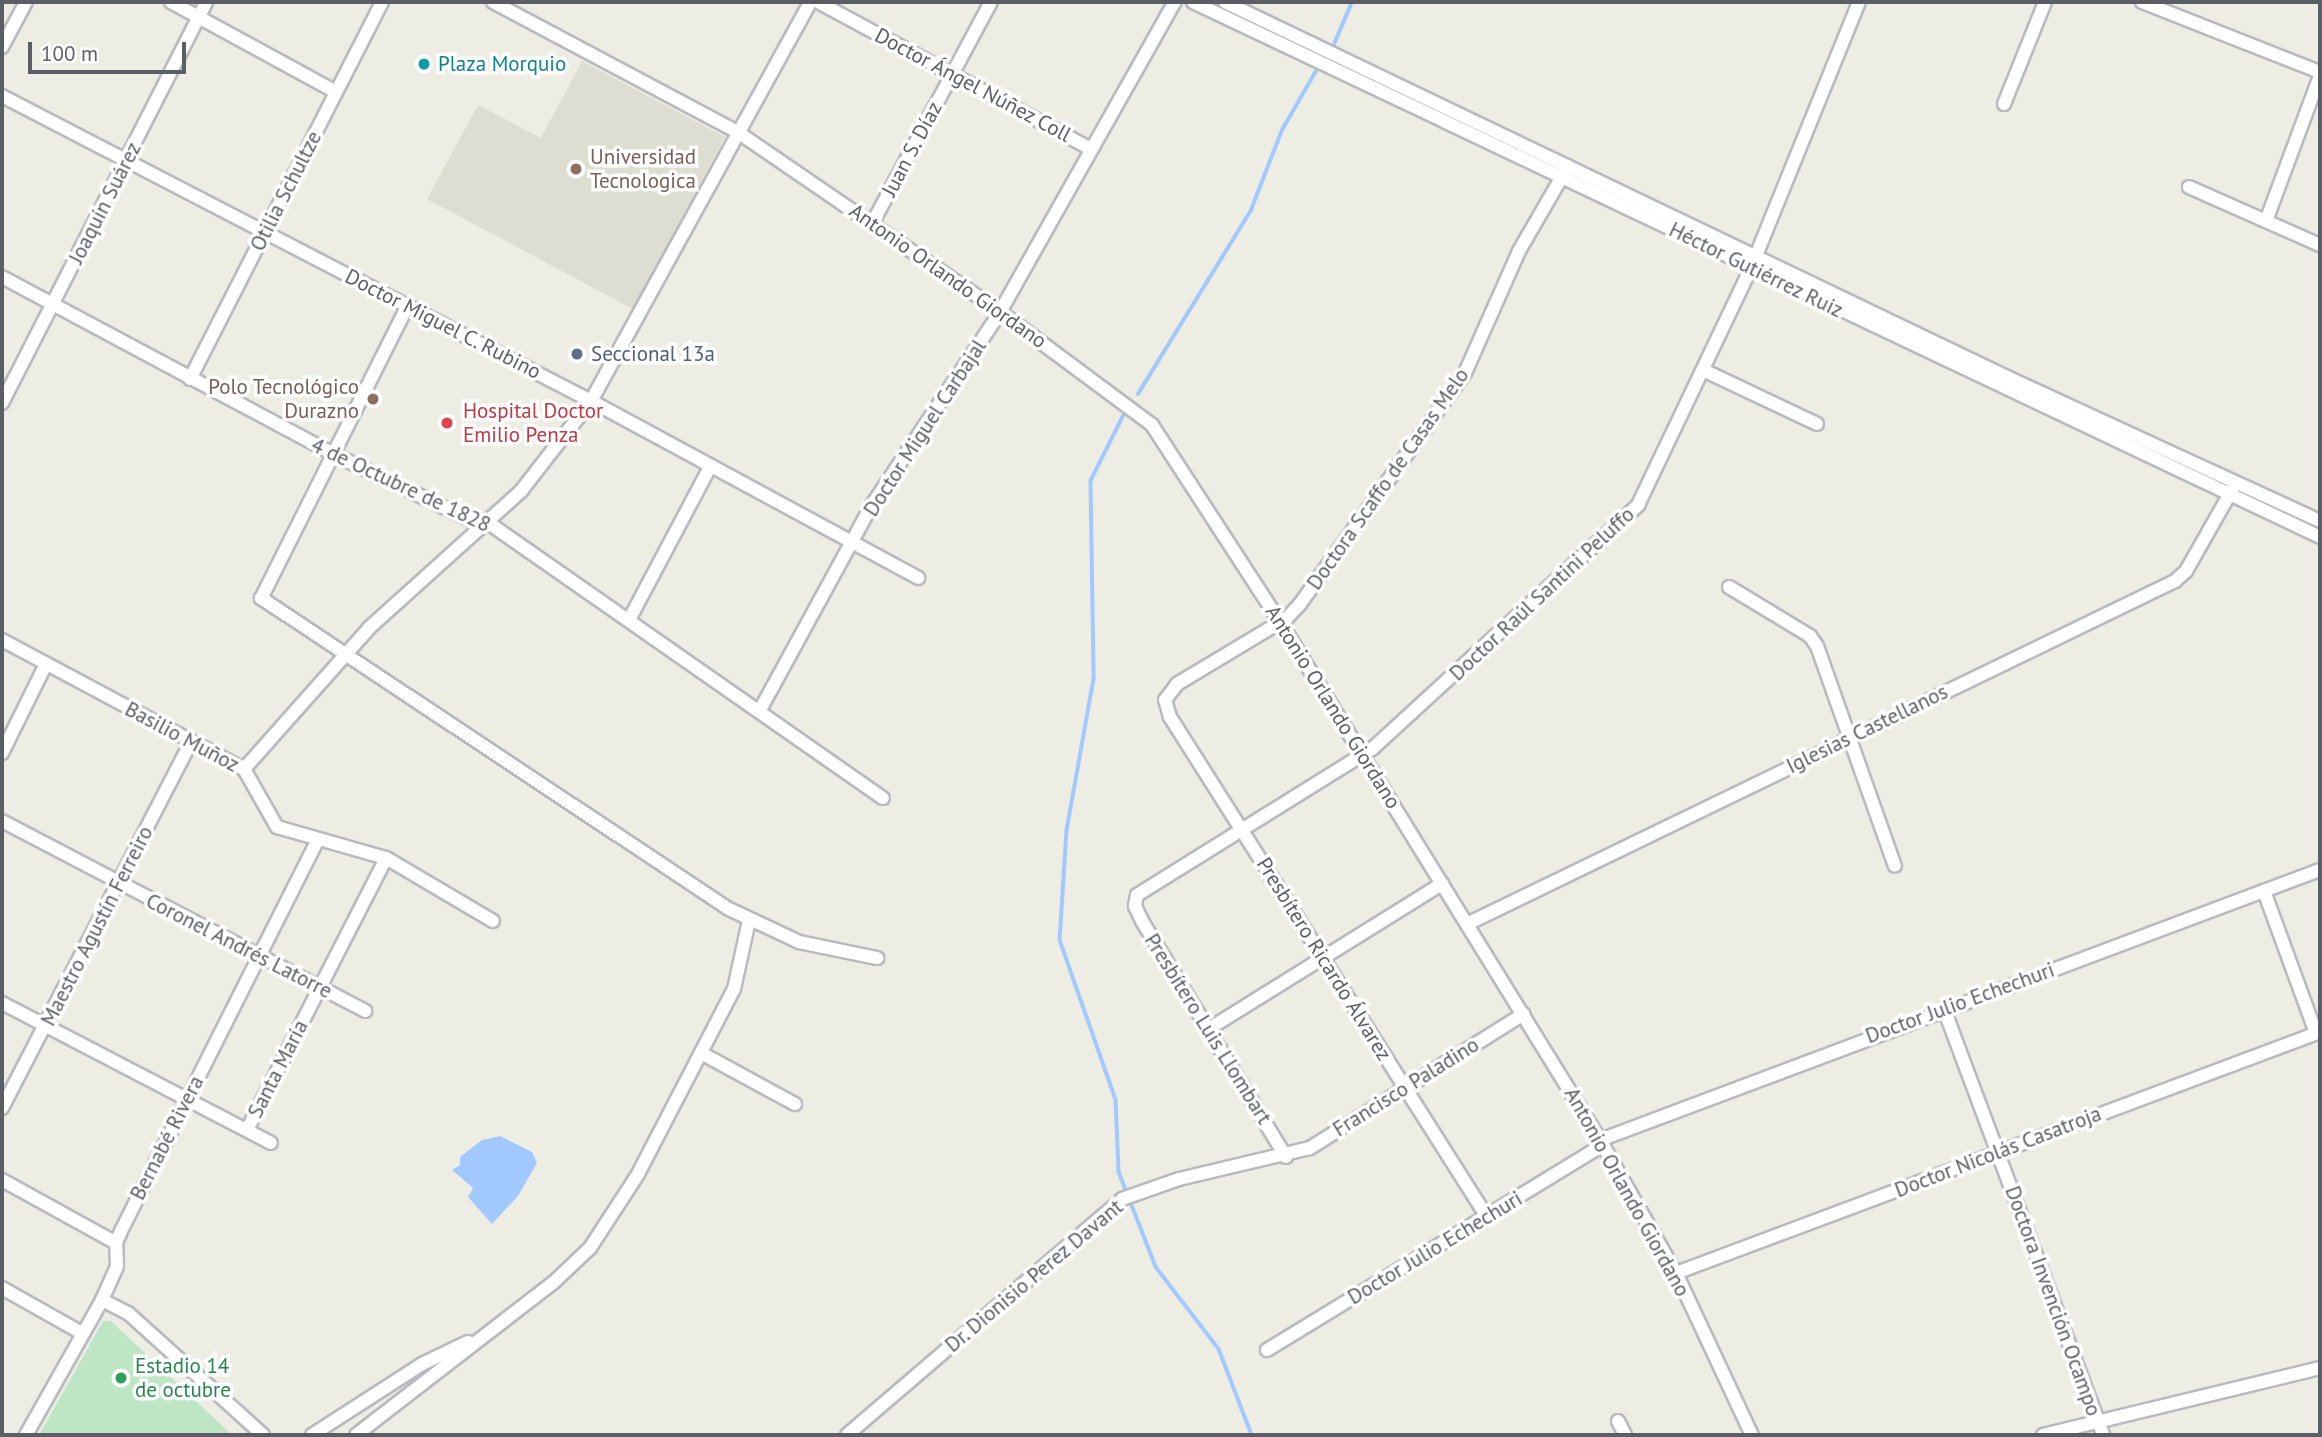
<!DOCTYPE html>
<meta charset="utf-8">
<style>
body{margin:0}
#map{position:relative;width:2322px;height:1437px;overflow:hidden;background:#eeede3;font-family:"PT Sans",sans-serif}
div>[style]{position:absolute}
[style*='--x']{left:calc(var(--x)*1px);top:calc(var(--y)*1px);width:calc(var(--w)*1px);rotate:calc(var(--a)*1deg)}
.education>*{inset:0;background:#deddd1}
.green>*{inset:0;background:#bee6c4}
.water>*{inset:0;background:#a2c9ff}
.stream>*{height:3.5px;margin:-1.75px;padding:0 1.75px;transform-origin:1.75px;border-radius:1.75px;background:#a2c9ff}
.roads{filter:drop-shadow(2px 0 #b8babf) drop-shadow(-2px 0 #b8babf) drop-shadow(0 2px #b8babf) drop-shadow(0 -2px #b8babf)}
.minor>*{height:12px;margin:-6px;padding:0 6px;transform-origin:6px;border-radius:6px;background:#fff}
.dots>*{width:19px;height:19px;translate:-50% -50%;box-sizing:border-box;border:4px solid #fff;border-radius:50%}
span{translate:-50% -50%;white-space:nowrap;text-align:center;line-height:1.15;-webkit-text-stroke:7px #fff;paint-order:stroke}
.culture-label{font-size:21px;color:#0d838f}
.left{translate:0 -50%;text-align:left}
.street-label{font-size:21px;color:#5b5e64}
.education-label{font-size:21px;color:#785e54}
.right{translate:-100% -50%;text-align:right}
.service-label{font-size:21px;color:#4e5e75}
.health-label{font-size:21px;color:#be3a42}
.leisure-label{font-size:21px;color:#27864d}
.frame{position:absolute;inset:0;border:4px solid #5b5e64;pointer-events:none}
.scale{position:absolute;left:28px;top:42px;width:158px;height:32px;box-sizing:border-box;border:4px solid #5b5e64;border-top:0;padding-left:9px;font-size:21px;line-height:24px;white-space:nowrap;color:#5b5e64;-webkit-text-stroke:5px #fff;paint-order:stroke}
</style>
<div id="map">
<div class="education">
<div style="clip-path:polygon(582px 61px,725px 137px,633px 309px,427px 199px,478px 105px,541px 138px)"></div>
</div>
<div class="green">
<div style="clip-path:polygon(103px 1321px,111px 1321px,232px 1435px,39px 1435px)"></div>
</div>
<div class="water">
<div style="clip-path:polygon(500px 1136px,532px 1152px,537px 1163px,518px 1196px,492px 1224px,468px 1197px,473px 1188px,452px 1170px,460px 1165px,460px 1157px,482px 1140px)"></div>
</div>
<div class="stream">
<div style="--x:1332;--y:49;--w:51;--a:-66.9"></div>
<div style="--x:1138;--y:394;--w:216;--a:-58.4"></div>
<div style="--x:1251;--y:210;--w:86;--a:-68.8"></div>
<div style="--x:1282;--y:130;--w:68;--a:-60"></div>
<div style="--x:1126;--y:411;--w:78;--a:116.6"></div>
<div style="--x:1091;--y:481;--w:198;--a:89.1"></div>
<div style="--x:1094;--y:679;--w:153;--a:100.1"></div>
<div style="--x:1067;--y:830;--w:110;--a:93.6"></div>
<div style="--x:1060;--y:940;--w:170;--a:70.7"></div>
<div style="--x:1116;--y:1100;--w:72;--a:87.6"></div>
<div style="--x:1119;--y:1172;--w:102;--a:68.7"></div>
<div style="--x:1156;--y:1267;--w:103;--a:52.5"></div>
<div style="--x:1219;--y:1349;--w:92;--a:69"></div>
</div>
<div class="roads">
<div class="minor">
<div style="--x:171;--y:2;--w:188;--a:28.6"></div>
<div style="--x:493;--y:2;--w:279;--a:28"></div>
<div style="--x:739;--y:133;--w:316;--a:34.4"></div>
<div style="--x:1000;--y:312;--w:189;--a:36.6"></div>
<div style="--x:1152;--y:425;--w:235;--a:57"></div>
<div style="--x:1280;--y:622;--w:609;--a:58.29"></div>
<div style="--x:1600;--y:1140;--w:153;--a:60.3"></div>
<div style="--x:1676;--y:1273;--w:179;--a:64.9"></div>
<div style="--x:818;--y:2;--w:310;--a:28.3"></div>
<div style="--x:1193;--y:2;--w:1248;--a:25.39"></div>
<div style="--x:1225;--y:2;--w:870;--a:25.62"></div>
<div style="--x:2009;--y:378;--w:342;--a:24.7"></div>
<div style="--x:2142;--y:2;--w:191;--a:21.5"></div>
<div style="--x:2;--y:47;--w:51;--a:-61.9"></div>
<div style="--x:2;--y:96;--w:663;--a:27.38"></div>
<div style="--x:591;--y:401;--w:372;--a:28.4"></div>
<div style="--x:2004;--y:104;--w:110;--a:-68.1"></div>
<div style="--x:2189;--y:187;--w:143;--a:23.9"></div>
<div style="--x:2266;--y:221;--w:155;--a:-69.6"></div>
<div style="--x:873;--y:222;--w:250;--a:-61.8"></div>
<div style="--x:2;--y:277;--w:373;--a:28.1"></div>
<div style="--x:331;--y:453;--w:157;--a:25.7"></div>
<div style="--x:472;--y:521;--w:18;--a:9"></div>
<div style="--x:490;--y:524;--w:479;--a:34.9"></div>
<div style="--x:407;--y:307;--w:326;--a:116.6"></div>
<div style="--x:261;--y:598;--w:562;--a:33.61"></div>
<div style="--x:729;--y:909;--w:77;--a:25.2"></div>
<div style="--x:799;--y:942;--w:80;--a:11.6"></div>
<div style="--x:1703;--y:370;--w:126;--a:25.3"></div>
<div style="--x:190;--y:379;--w:423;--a:-63"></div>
<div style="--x:2;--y:403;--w:450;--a:-63"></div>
<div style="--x:1729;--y:587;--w:95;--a:31.2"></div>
<div style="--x:1810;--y:636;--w:12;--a:55"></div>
<div style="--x:1817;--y:646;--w:233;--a:70.5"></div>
<div style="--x:629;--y:620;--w:173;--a:-62.1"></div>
<div style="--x:2;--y:640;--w:274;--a:28.1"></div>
<div style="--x:244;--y:769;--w:67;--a:60.4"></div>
<div style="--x:277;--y:827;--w:113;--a:15.9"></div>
<div style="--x:386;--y:858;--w:124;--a:30.5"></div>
<div style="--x:760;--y:710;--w:234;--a:-61.4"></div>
<div style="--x:872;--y:505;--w:232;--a:-56.4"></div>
<div style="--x:1000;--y:312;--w:356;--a:-60.6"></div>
<div style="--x:2;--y:753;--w:99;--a:-63.7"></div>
<div style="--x:244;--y:769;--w:188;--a:-48.4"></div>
<div style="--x:369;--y:628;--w:205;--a:-42"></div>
<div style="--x:521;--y:491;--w:114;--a:-52.1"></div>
<div style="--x:591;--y:401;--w:455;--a:-61.2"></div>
<div style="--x:2;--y:821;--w:410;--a:27.6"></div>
<div style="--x:2264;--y:891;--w:151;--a:69.9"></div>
<div style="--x:1467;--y:924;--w:787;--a:-25.85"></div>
<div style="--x:2175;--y:581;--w:15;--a:-42"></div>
<div style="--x:2186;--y:571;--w:93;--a:-60.4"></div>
<div style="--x:2;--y:1003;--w:303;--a:27.5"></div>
<div style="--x:1944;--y:1009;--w:455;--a:69.5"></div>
<div style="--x:1207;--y:1030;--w:277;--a:-31.9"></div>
<div style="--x:701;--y:1053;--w:107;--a:28.5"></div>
<div style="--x:2;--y:1108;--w:412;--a:-62.7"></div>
<div style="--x:247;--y:1130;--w:305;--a:-62.9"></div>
<div style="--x:1600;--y:1140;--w:769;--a:-20.56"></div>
<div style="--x:1286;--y:1157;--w:276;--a:-121.4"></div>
<div style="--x:1142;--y:921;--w:17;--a:-115"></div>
<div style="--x:1135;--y:906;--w:11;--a:-80"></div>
<div style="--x:1137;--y:895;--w:278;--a:-31.9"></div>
<div style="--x:1373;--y:748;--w:360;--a:-42.5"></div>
<div style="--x:1638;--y:505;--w:263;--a:-64.5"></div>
<div style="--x:1751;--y:268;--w:287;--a:-67.9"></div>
<div style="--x:2;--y:1180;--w:130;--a:28.9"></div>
<div style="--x:1487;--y:1217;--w:592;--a:-122.37"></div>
<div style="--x:1170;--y:717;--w:18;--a:-106"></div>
<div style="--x:1165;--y:700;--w:20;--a:-53"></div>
<div style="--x:1177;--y:684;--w:128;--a:-31"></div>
<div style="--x:1287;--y:618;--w:19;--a:-47"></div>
<div style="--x:1300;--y:604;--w:284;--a:-54.5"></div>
<div style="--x:1465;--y:373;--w:133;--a:-66.1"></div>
<div style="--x:1519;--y:251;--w:98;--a:-60"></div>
<div style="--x:1676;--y:1273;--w:688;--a:-20.52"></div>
<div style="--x:2;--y:1288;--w:92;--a:29.4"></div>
<div style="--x:102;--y:1300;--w:29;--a:27"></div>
<div style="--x:128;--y:1313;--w:182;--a:42.1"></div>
<div style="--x:1267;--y:1350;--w:394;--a:-31.4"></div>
<div style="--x:1618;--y:1421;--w:16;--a:63"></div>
<div style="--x:26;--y:1435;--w:155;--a:-60.6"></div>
<div style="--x:102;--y:1300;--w:37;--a:-66"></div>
<div style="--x:117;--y:1266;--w:23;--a:-92"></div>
<div style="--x:116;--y:1243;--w:13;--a:-67"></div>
<div style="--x:121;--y:1231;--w:436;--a:-63.3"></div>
<div style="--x:312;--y:1435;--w:131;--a:-32.8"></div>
<div style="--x:422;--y:1364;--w:51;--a:-25.6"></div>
<div style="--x:356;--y:1435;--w:249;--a:-37.7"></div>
<div style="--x:553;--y:1283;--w:51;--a:-43.4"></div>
<div style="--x:590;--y:1248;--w:88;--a:-57"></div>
<div style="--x:638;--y:1174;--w:208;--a:-62.6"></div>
<div style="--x:734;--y:989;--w:71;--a:-77.7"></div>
<div style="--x:847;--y:1435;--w:362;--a:-40.6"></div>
<div style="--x:1122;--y:1199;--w:60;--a:-19.3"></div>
<div style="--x:1179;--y:1179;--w:135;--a:-13.3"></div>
<div style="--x:1310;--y:1148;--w:252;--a:-32.1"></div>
<div style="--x:2043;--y:1435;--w:285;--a:-13.6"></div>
</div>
</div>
<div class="dots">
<div style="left:424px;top:64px;background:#0f9aa8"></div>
<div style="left:576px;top:169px;background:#8d6e63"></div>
<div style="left:577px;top:354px;background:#5c6f8a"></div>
<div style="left:373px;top:399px;background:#8d6e63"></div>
<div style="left:447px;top:423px;background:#e0444e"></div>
<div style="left:121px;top:1378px;background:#2e9e5b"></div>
</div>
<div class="culture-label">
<span class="left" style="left:438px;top:64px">Plaza Morquio</span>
</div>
<div class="street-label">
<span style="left:973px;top:85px;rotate:28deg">Doctor Ángel Núñez Coll</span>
<span style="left:912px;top:149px;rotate:-62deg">Juan S. Díaz</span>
<span style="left:286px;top:191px;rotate:-63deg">Otilia Schultze</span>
<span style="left:105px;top:203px;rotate:-63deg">Joaquín Suárez</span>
<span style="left:1756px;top:270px;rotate:26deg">Héctor Gutiérrez Ruiz</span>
<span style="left:948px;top:276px;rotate:35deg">Antonio Orlando Giordano</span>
<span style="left:443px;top:324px;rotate:27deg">Doctor Miguel C. Rubino</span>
<span style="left:925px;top:428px;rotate:-57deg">Doctor Miguel Carbajal</span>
<span style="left:1388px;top:479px;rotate:-55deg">Doctora Scaffo de Casas Melo</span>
<span style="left:401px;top:485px;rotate:25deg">4 de Octubre de 1828</span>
<span style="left:1542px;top:594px;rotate:-43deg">Doctor Raúl Santini Peluffo</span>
<span style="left:1333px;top:707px;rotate:58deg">Antonio Orlando Giordano</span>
<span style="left:1867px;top:729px;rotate:-26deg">Iglesias Castellanos</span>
<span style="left:182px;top:737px;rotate:28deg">Basilio Muñoz</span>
<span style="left:97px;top:926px;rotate:-63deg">Maestro Agustín Ferreiro</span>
<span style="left:239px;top:946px;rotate:27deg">Coronel Andrés Latorre</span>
<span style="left:1324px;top:959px;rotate:58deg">Presbítero Ricardo Álvarez</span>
<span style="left:1960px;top:1003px;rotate:-20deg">Doctor Julio Echechuri</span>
<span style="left:1208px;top:1029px;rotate:58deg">Presbítero Luis Llombart</span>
<span style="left:278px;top:1069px;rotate:-63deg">Santa María</span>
<span style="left:1406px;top:1087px;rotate:-32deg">Francisco Paladino</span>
<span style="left:167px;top:1138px;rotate:-63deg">Bernabé Rivera</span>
<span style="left:1998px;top:1152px;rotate:-21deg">Doctor Nicolás Casatroja</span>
<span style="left:1627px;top:1192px;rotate:61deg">Antonio Orlando Giordano</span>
<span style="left:1435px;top:1248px;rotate:-31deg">Doctor Julio Echechuri</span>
<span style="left:1034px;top:1276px;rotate:-40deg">Dr. Dionisio Perez Davant</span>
<span style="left:2053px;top:1301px;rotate:70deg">Doctora Invención Ocampo</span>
</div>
<div class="education-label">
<span class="left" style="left:590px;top:169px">Universidad<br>Tecnologica</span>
<span class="right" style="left:359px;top:399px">Polo Tecnológico<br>Durazno</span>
</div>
<div class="service-label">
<span class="left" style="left:591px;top:354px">Seccional 13a</span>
</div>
<div class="health-label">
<span class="left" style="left:463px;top:423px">Hospital Doctor<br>Emilio Penza</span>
</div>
<div class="leisure-label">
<span class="left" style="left:135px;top:1378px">Estadio 14<br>de octubre</span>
</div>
<div class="frame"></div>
<div class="scale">100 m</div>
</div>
